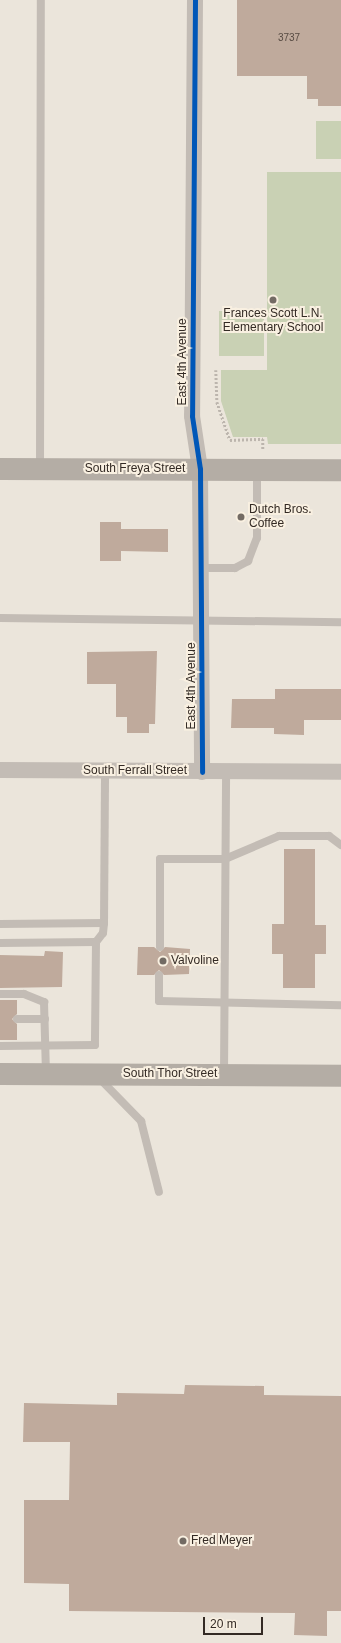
<!DOCTYPE html>
<style>
body{margin:0}
#map{position:relative;width:341px;height:1643px;overflow:hidden;background:#ebe5db;font-family:Arial,sans-serif}
div>[style]{position:absolute}
[style*='--x']{left:calc(var(--x)*1px);top:calc(var(--y)*1px);width:calc(var(--w)*1px);rotate:calc(var(--a)*1deg)}
.green>*{inset:0;background:#c9d1b4}
.building>*{inset:0;background:#bfaa9c}
.path>*{height:2.5px;margin-top:-1.25px;transform-origin:0;background:repeating-linear-gradient(90deg,#bcb5ad 0 2px,transparent 0 4px)}
.lane>*{height:8px;margin:-4px;padding:0 4px;transform-origin:4px;border-radius:4px;background:#c3bcb5}
.street>*{height:16px;margin:-8px;padding:0 8px;transform-origin:8px;border-radius:8px;background:#c3bcb5}
.secondary>*{height:22px;margin:-11px;padding:0 11px;transform-origin:11px;border-radius:11px;background:#b4ada5}
.cycleway>*{height:5px;margin:-2.5px;padding:0 2.5px;transform-origin:2.5px;border-radius:2.5px;background:#0057b8}
.dots>*{width:11px;height:11px;translate:-50% -50%;box-sizing:border-box;border:2px solid #f9f0e1;border-radius:50%}
span{translate:-50% -50%;white-space:nowrap;text-align:center;line-height:1.15;-webkit-text-stroke:4px #f9f0e1;paint-order:stroke}
.number-label{font-size:10px;color:#564a42}
.number-label span{-webkit-text-stroke-width:0}
.poi-label{font-size:12px;color:#332a24}
.left{translate:0 -50%;text-align:left}
.street-label{font-size:12px;color:#332a24}
.scale{position:absolute;left:203px;top:1617px;width:60px;height:18px;box-sizing:border-box;border:2px solid #332a24;border-top:0;padding-left:5px;font-size:12px;line-height:14px;white-space:nowrap;color:#332a24;-webkit-text-stroke:3px #f9f0e1;paint-order:stroke}
</style>
<div id="map">
<div class="green">
<div style="clip-path:polygon(316px 121px,341px 121px,341px 159px,316px 159px)"></div>
<div style="clip-path:polygon(267px 172px,341px 172px,341px 444px,268px 444px,267px 437px,233px 437px,221px 401px,221px 370px,267px 370px)"></div>
<div style="clip-path:polygon(219px 311px,264px 311px,264px 356px,219px 356px)"></div>
</div>
<div class="building">
<div style="clip-path:polygon(237px 0,341px 0,341px 106px,318px 106px,318px 99px,307px 99px,307px 76px,237px 76px)"></div>
<div style="clip-path:polygon(100px 522px,121px 522px,121px 529px,168px 529px,168px 552px,121px 551px,121px 561px,100px 561px)"></div>
<div style="clip-path:polygon(157px 651px,155px 724px,149px 724px,149px 733px,127px 733px,127px 717px,116px 717px,116px 684px,87px 684px,87px 652px)"></div>
<div style="clip-path:polygon(275px 689px,341px 689px,341px 720px,304px 720px,304px 735px,274px 734px,274px 728px,231px 728px,232px 699px,275px 699px)"></div>
<div style="clip-path:polygon(284px 849px,315px 849px,315px 925px,326px 925px,326px 954px,315px 954px,315px 988px,283px 988px,283px 954px,272px 954px,272px 924px,284px 924px)"></div>
<div style="clip-path:polygon(138px 947px,154px 947px,160px 952px,165px 947px,190px 949px,189px 974px,164px 975px,159px 970px,154px 975px,137px 975px)"></div>
<div style="clip-path:polygon(45px 951px,63px 952px,62px 987px,0 988px,0 955px,44px 956px)"></div>
<div style="clip-path:polygon(0 1000px,17px 1000px,17px 1014px,12px 1019px,17px 1024px,17px 1040px,0 1040px)"></div>
<div style="clip-path:polygon(185px 1385px,264px 1386px,264px 1395px,341px 1396px,341px 1611px,327px 1611px,327px 1636px,294px 1635px,295px 1613px,69px 1611px,69px 1584px,24px 1583px,24px 1500px,69px 1500px,70px 1442px,23px 1442px,24px 1403px,117px 1405px,117px 1393px,184px 1394px)"></div>
</div>
<div class="path">
<div style="--x:216;--y:370;--w:32;--a:88"></div>
<div style="--x:217;--y:402;--w:40;--a:71.1"></div>
<div style="--x:230;--y:440;--w:33;--a:-2"></div>
<div style="--x:263;--y:439;--w:11;--a:90"></div>
</div>
<div class="lane">
<div style="--x:40;--y:468;--w:468;--a:-89.9"></div>
<div style="--x:201;--y:568;--w:34;--a:0"></div>
<div style="--x:235;--y:568;--w:15;--a:-28"></div>
<div style="--x:248;--y:561;--w:25;--a:-69"></div>
<div style="--x:257;--y:538;--w:68;--a:-90"></div>
<div style="--x:0;--y:618;--w:341;--a:0.7"></div>
<div style="--x:0;--y:924;--w:104;--a:-0.6"></div>
<div style="--x:104;--y:923;--w:152;--a:-89.6"></div>
<div style="--x:96;--y:942;--w:11;--a:-52"></div>
<div style="--x:103;--y:933;--w:10;--a:-84"></div>
<div style="--x:0;--y:943;--w:96;--a:-0.6"></div>
<div style="--x:96;--y:942;--w:103;--a:90.6"></div>
<div style="--x:95;--y:1045;--w:95;--a:179.4"></div>
<div style="--x:160;--y:947;--w:88;--a:-90"></div>
<div style="--x:160;--y:859;--w:65;--a:0"></div>
<div style="--x:225;--y:859;--w:59;--a:-23.1"></div>
<div style="--x:279;--y:836;--w:50;--a:0"></div>
<div style="--x:329;--y:836;--w:15;--a:37"></div>
<div style="--x:159;--y:975;--w:26;--a:90"></div>
<div style="--x:159;--y:1001;--w:182;--a:1.3"></div>
<div style="--x:0;--y:994;--w:24;--a:0"></div>
<div style="--x:24;--y:994;--w:22;--a:22"></div>
<div style="--x:44;--y:1002;--w:71;--a:88.4"></div>
<div style="--x:17;--y:1019;--w:28;--a:0"></div>
<div style="--x:224;--y:1074;--w:302;--a:-89.6"></div>
<div style="--x:100;--y:1079;--w:59;--a:45.7"></div>
<div style="--x:141;--y:1121;--w:73;--a:75.8"></div>
</div>
<div class="street">
<div style="--x:195;--y:0;--w:416;--a:90.4"></div>
<div style="--x:192;--y:416;--w:54;--a:81.4"></div>
<div style="--x:200;--y:469;--w:303;--a:89.6"></div>
<div style="--x:0;--y:770;--w:341;--a:0.3"></div>
</div>
<div class="secondary">
<div style="--x:0;--y:469;--w:341;--a:0.2"></div>
<div style="--x:0;--y:1074;--w:341;--a:0.3"></div>
</div>
<div class="cycleway">
<div style="--x:195;--y:0;--w:416;--a:90.4"></div>
<div style="--x:192;--y:416;--w:54;--a:81.4"></div>
<div style="--x:200;--y:469;--w:303;--a:89.6"></div>
</div>
<div class="dots">
<div style="left:273px;top:300px;background:#736b64"></div>
<div style="left:241px;top:517px;background:#736b64"></div>
<div style="left:163px;top:961px;background:#736b64"></div>
<div style="left:183px;top:1541px;background:#736b64"></div>
</div>
<div class="number-label">
<span style="left:289px;top:38px">3737</span>
</div>
<div class="poi-label">
<span style="left:273px;top:321px">Frances Scott L.N.<br>Elementary School</span>
<span class="left" style="left:249px;top:517px">Dutch Bros.<br>Coffee</span>
<span class="left" style="left:171px;top:961px">Valvoline</span>
<span class="left" style="left:191px;top:1541px">Fred Meyer</span>
</div>
<div class="street-label">
<span style="left:183px;top:362px;rotate:-90deg">East 4th Avenue</span>
<span style="left:135px;top:469px">South Freya Street</span>
<span style="left:192px;top:686px;rotate:-90deg">East 4th Avenue</span>
<span style="left:135px;top:771px">South Ferrall Street</span>
<span style="left:170px;top:1074px">South Thor Street</span>
</div>
<div class="scale">20 m</div>
</div>
